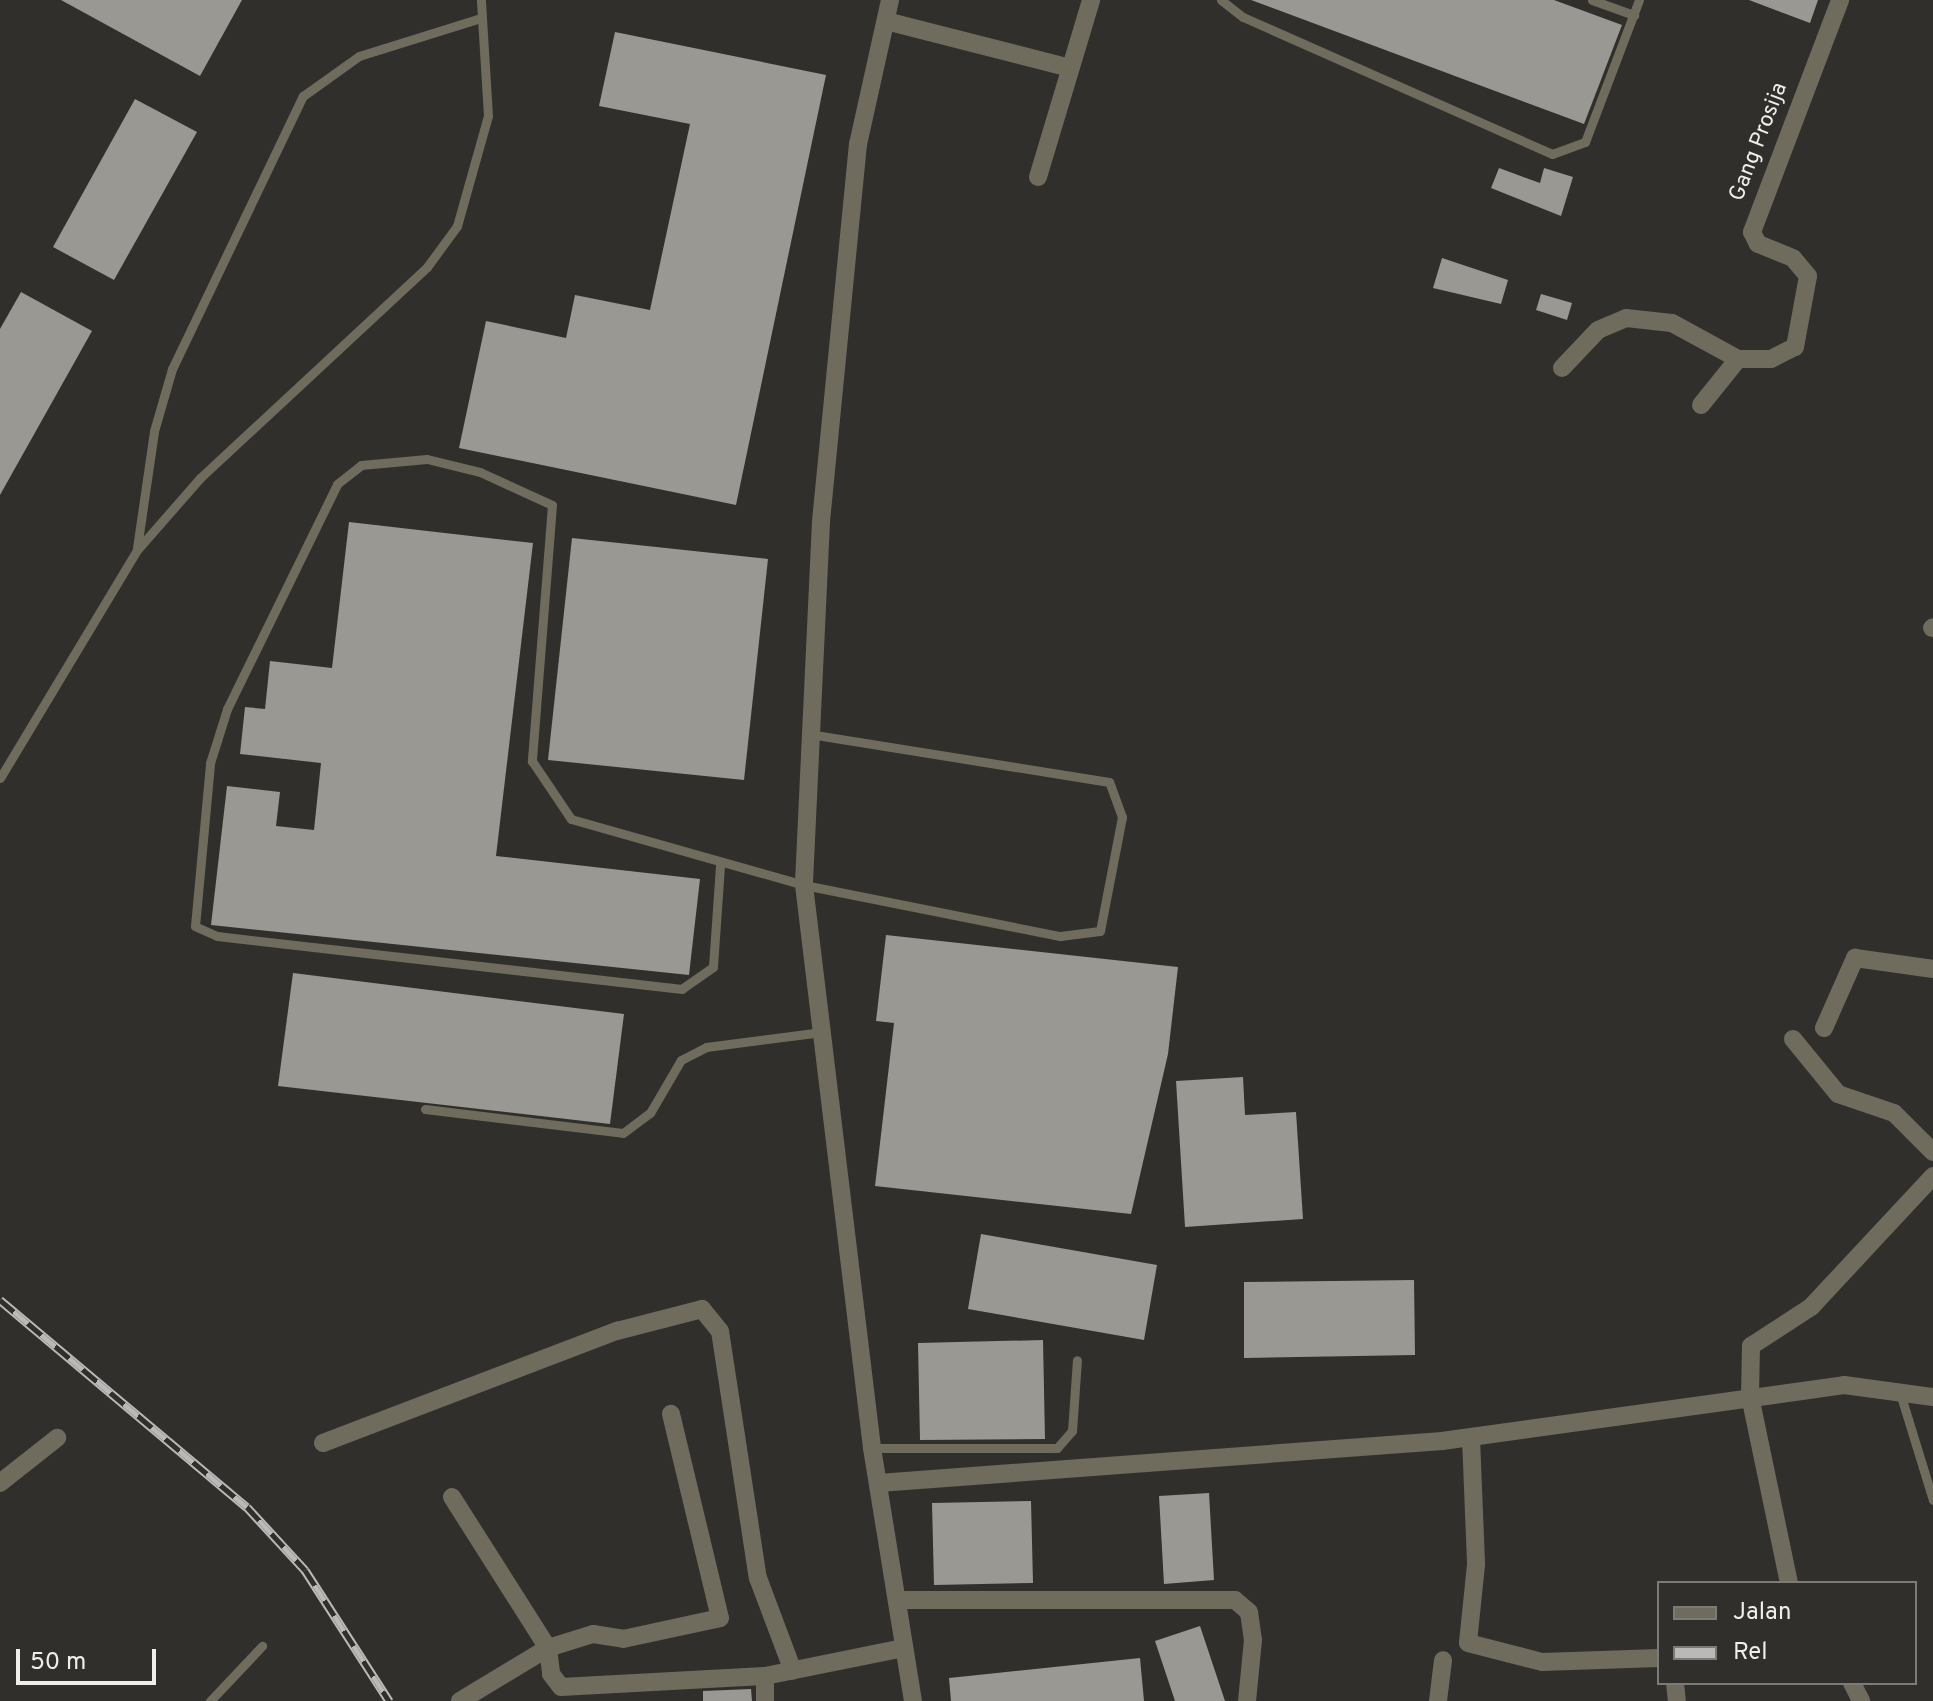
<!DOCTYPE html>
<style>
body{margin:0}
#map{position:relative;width:1933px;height:1701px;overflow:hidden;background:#302f2b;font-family:Overpass,sans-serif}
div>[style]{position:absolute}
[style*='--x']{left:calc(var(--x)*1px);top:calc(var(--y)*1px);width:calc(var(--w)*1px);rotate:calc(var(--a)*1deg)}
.building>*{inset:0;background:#999893}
.service>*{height:9px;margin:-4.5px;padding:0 4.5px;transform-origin:4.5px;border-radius:4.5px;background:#6f6c5d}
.minor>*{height:18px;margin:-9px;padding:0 9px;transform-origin:9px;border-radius:9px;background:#6f6c5d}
.rail>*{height:9px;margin-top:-4.5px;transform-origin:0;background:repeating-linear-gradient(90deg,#302f2b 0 18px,#bab9b7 0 36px);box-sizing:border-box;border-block:2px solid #bab9b7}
span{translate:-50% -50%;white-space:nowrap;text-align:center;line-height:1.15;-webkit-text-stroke:8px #302f2b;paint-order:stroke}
.street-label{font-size:22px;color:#efeeec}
.legend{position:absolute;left:1657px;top:1581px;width:260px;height:104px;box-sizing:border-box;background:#302f2b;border:2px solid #7c7b78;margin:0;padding:10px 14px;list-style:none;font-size:24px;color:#efeeec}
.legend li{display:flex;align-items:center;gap:16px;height:40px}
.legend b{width:40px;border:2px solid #7c7b78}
.scale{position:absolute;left:16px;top:1649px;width:140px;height:36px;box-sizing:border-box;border:4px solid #efeeec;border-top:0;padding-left:10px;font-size:24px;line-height:28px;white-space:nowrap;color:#efeeec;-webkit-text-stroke:6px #302f2b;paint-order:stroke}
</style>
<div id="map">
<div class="building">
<div style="clip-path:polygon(61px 0,242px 0,200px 76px)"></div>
<div style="clip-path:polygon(1251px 0,1554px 0,1622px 25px,1584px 124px)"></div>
<div style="clip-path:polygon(1749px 0,1818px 0,1810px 23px)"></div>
<div style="clip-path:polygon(615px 32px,826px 75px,736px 505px,459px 448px,486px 321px,566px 338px,575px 295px,650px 310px,690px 124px,599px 106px)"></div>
<div style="clip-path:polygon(135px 99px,197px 132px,114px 280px,53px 247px)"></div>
<div style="clip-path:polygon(1499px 168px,1540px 183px,1544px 168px,1573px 177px,1561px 216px,1491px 188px)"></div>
<div style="clip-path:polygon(1442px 258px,1508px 280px,1501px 304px,1433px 288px)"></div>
<div style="clip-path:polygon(21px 292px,92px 331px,0 495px,0 329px)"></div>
<div style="clip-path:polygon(1541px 294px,1572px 303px,1567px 320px,1536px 310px)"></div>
<div style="clip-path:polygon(349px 522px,533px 543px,496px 856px,700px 879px,689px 975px,211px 925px,227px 786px,280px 792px,276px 826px,314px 830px,321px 763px,240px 754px,245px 707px,265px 709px,270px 661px,332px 668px)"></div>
<div style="clip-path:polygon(572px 538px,768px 559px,744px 780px,548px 760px)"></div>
<div style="clip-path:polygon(886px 935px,1178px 967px,1168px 1054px,1131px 1214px,875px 1186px,894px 1023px,876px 1021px)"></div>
<div style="clip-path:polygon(293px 973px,624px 1014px,610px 1124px,278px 1086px)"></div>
<div style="clip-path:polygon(1243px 1077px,1245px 1115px,1296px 1112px,1303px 1219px,1185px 1227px,1176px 1081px)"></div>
<div style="clip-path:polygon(981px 1234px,1157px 1265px,1144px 1340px,968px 1309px)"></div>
<div style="clip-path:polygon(1414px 1280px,1415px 1355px,1244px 1358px,1244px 1282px)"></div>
<div style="clip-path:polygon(1043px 1340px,1045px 1439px,920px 1440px,918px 1343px)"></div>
<div style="clip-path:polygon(1209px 1493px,1214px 1580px,1164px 1584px,1159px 1496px)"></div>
<div style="clip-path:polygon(1031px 1501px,1033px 1583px,934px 1585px,932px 1503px)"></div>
<div style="clip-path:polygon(1200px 1626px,1225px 1701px,1175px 1701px,1155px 1641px)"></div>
<div style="clip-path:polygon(1140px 1658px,1144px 1701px,951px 1701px,949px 1678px)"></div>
<div style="clip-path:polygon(751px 1689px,752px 1701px,703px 1701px,703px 1691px)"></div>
</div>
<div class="service">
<div style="--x:1221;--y:0;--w:28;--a:38"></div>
<div style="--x:1243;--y:17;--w:338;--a:23.9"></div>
<div style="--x:1552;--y:154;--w:35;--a:-20"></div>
<div style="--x:1585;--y:142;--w:152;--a:-69.2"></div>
<div style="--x:1592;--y:0;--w:45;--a:19.7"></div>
<div style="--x:137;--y:548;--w:118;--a:-81.7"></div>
<div style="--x:154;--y:431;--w:65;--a:-73.8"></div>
<div style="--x:172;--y:369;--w:303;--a:-64.4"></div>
<div style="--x:303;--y:96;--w:69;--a:-35.5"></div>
<div style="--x:359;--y:56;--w:125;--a:-17.3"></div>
<div style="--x:0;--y:778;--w:266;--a:-59"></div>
<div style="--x:137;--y:550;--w:96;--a:-48.8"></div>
<div style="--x:200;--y:478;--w:310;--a:-42.9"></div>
<div style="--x:427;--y:267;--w:51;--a:-53.8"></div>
<div style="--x:457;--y:226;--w:114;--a:-74.3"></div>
<div style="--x:488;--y:116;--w:116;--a:-93.5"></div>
<div style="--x:720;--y:866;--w:101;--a:94"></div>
<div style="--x:713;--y:967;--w:38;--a:145"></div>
<div style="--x:682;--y:989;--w:468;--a:-173.5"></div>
<div style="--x:217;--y:936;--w:24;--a:-156"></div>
<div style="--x:195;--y:926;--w:164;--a:-84.7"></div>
<div style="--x:210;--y:763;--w:57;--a:-72.5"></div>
<div style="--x:227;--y:709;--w:250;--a:-63.9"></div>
<div style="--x:337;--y:484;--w:31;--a:-38"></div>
<div style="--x:361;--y:465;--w:66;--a:-5.2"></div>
<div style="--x:427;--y:459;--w:55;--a:13.8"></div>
<div style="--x:480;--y:472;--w:79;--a:24.6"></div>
<div style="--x:552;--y:505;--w:257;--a:94.5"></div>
<div style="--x:532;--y:761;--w:70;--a:56.1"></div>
<div style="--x:571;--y:819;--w:242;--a:15.8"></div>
<div style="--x:804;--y:885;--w:261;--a:11.3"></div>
<div style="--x:1060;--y:936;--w:40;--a:-7.1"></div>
<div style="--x:1100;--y:931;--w:116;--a:-79.1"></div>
<div style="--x:1122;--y:817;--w:37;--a:-110"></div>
<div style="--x:1109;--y:782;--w:298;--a:-170.9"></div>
<div style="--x:425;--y:1109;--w:199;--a:6.9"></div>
<div style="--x:623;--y:1133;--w:34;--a:-37"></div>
<div style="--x:650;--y:1113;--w:61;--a:-59.7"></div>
<div style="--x:681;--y:1060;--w:28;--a:-27"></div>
<div style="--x:706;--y:1047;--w:117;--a:-7.4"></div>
<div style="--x:1900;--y:1393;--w:112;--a:72.9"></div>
<div style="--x:872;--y:1448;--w:185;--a:0"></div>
<div style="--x:1057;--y:1448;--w:23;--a:-49"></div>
<div style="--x:1072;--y:1431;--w:71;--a:-86"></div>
<div style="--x:210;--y:1701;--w:76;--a:-46.6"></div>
</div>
<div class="minor">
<div style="--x:890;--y:0;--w:148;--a:102.5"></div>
<div style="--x:858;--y:144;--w:380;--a:95.6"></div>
<div style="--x:821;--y:522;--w:363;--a:92.7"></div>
<div style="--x:804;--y:885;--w:567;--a:83.11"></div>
<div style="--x:872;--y:1448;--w:256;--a:80.8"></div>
<div style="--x:886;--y:21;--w:190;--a:14.3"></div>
<div style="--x:1038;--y:177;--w:185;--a:-73.3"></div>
<div style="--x:1562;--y:368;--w:52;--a:-46.5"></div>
<div style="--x:1598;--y:330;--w:30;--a:-23"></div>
<div style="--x:1626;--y:318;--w:46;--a:6.2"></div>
<div style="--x:1672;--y:323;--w:75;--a:28.6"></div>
<div style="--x:1701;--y:405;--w:59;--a:-51.2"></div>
<div style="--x:1738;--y:359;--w:33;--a:0"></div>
<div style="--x:1771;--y:359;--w:27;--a:-27"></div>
<div style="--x:1795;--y:347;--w:72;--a:-79.6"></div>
<div style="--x:1808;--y:276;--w:23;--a:-130"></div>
<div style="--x:1793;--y:258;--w:38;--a:-158"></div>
<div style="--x:1758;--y:244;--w:13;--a:-117"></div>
<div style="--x:1752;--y:232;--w:248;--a:-69.2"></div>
<div style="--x:1932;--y:628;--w:1;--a:-45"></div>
<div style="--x:1824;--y:1028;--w:77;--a:-66.1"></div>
<div style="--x:1855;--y:958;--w:79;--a:8"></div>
<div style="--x:1793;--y:1039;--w:71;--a:50.7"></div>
<div style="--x:1838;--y:1094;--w:59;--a:18.7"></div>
<div style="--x:1894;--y:1113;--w:55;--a:45"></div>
<div style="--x:1471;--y:1438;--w:127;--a:87.7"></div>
<div style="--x:1476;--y:1565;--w:78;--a:95.9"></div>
<div style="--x:1468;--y:1643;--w:76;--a:14.4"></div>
<div style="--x:1542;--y:1662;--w:117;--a:-2"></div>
<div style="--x:323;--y:1443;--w:315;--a:-20.9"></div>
<div style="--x:617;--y:1331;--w:88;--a:-14.5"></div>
<div style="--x:702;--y:1309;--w:28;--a:51"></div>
<div style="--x:720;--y:1331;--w:250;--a:81.3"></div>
<div style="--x:758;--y:1578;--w:99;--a:69.4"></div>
<div style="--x:0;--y:1483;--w:73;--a:-38.3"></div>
<div style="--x:879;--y:1483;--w:565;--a:-4.27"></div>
<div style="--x:1442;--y:1441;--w:406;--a:-7.9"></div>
<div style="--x:1844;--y:1385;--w:90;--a:7.7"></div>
<div style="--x:452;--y:1497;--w:179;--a:57.6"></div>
<div style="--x:548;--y:1648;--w:26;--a:83"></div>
<div style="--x:551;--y:1674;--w:16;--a:52"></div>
<div style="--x:561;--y:1687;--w:204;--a:-3.1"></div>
<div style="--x:765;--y:1676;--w:142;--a:-11.4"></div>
<div style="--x:1789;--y:1583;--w:190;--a:-101.8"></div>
<div style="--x:1750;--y:1397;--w:51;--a:-88.9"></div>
<div style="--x:1751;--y:1346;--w:72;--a:-33"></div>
<div style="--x:1811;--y:1307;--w:179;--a:-47"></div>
<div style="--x:899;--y:1600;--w:336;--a:0"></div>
<div style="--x:1235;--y:1600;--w:18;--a:41"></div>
<div style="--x:1249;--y:1612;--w:28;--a:82"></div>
<div style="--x:1253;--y:1640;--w:61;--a:95.6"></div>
<div style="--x:1675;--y:1683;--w:18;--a:84"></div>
<div style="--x:1852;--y:1683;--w:20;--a:63"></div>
<div style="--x:460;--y:1701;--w:103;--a:-31.1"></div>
<div style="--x:548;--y:1648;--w:47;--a:-17.3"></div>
<div style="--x:593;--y:1634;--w:30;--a:9"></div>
<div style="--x:623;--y:1639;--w:99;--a:-12.2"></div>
<div style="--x:720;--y:1618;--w:210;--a:-103.5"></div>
<div style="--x:765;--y:1701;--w:25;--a:-90"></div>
<div style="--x:1438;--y:1701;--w:41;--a:-83"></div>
</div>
<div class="rail">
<div style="--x:0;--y:1300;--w:322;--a:40"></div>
<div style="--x:247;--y:1507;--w:86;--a:47.4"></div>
<div style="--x:305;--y:1570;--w:156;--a:57.3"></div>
</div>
<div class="street-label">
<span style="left:1759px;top:142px;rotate:-69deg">Gang Prosija</span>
</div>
<ul class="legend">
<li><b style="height:10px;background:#6f6c5d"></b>Jalan</li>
<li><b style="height:10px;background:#bab9b7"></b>Rel</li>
</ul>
<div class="scale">50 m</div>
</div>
